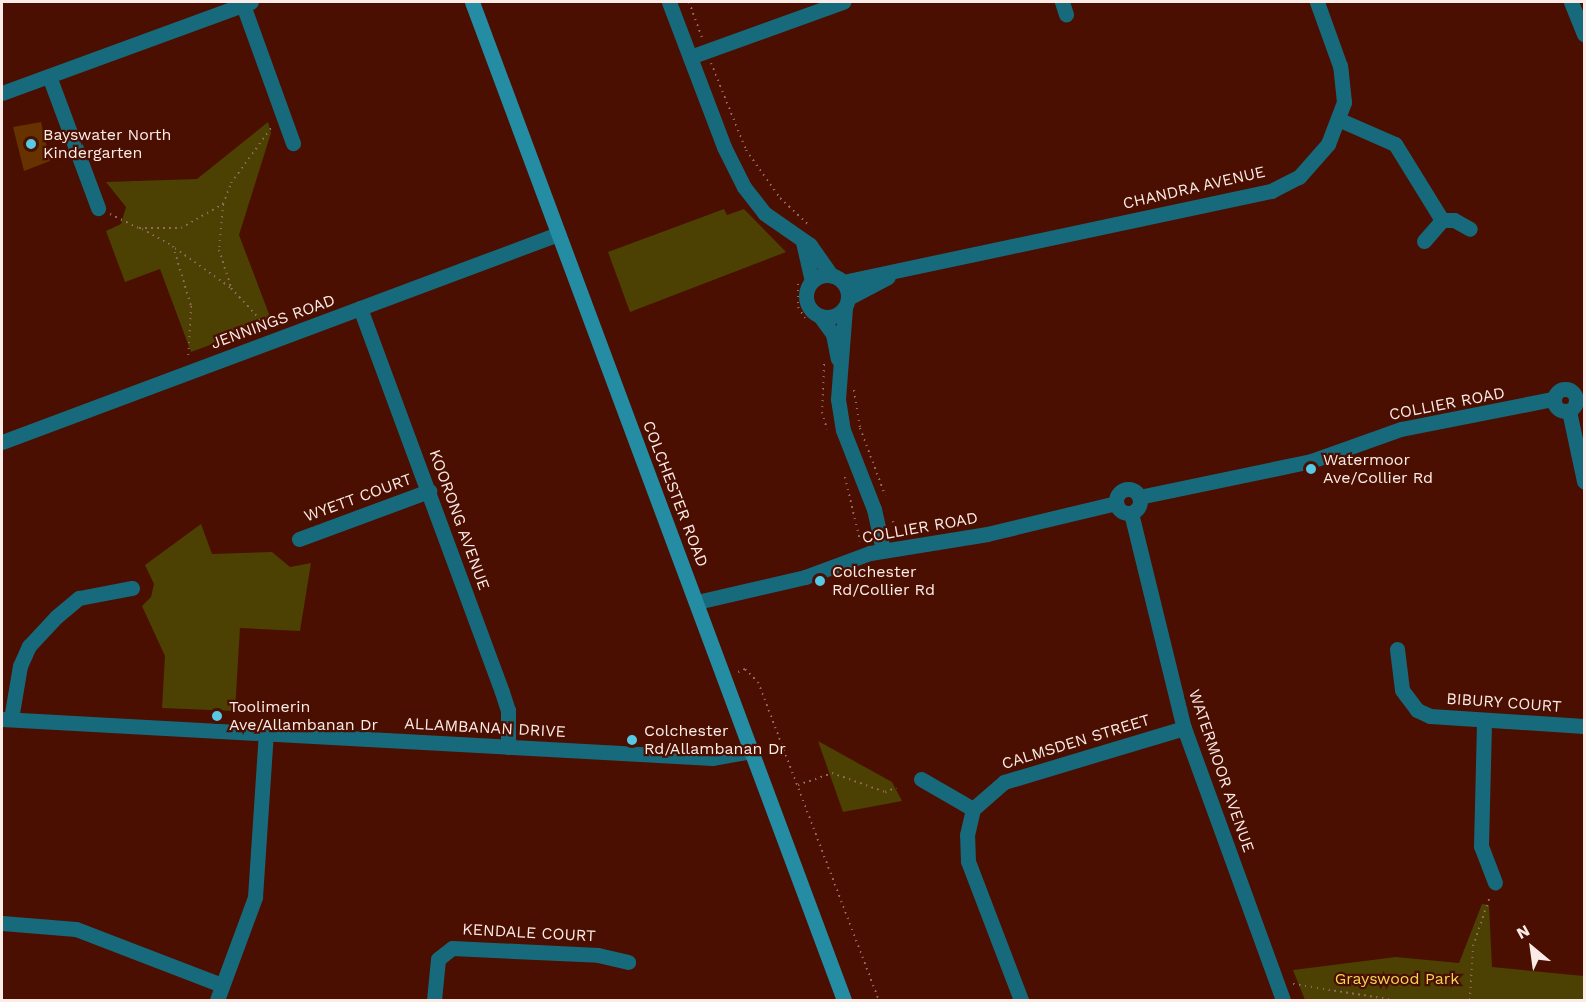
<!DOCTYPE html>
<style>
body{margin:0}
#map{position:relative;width:1586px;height:1002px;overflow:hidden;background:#4a0f00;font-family:"Work Sans",sans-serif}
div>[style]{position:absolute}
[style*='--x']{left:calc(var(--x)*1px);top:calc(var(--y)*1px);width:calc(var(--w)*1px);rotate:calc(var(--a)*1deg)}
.green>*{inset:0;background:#4c4003}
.building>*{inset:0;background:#663200}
.path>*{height:2px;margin-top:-1px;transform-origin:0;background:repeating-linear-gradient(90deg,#936a60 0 1.5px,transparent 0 6px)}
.minor>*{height:15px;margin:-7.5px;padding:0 7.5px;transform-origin:7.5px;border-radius:7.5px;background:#176a7c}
.minor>.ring{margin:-7.5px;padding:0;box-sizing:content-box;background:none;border:15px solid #176a7c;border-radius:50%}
.secondary>*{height:15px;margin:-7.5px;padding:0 7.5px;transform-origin:7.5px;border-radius:7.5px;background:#248ca3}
.dots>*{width:16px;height:16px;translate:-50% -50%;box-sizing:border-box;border:3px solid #4a0f00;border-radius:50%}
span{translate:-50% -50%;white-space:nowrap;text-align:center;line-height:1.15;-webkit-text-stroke:4.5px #4a0f00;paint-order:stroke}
.poi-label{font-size:16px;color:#fbebe7}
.left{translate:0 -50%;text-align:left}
.street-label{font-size:16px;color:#fbebe7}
.park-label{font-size:16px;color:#f3d658}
.frame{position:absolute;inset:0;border:3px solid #fbebe7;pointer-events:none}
.north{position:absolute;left:1502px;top:918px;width:60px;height:60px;-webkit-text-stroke:4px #4a0f00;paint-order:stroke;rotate:331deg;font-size:16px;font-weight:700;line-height:24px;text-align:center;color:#fbebe7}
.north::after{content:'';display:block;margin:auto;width:21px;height:27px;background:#fbebe7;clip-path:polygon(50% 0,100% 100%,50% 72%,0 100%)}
</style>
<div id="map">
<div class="green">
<div style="clip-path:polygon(268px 122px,271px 133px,239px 235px,272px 322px,191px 352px,160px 269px,125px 282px,106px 231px,121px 224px,126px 207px,106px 182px,197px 179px)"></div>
<div style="clip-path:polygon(724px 209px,727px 215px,744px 209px,786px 252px,630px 312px,608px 252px)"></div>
<div style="clip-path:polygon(201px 524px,212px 554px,272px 552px,290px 567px,311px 563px,300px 631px,240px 628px,235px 711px,162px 708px,165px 656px,142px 606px,151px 597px,154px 584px,145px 565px)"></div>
<div style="clip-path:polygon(818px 741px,892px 782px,902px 801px,843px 812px)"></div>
<div style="clip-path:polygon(1482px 904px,1489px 905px,1492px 967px,1584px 976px,1584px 1000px,1305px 1000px,1293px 970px,1396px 957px,1459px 963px)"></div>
</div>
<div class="building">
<div style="clip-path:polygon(41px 122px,50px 161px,24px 171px,13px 127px)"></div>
</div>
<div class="path">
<div style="--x:689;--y:2;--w:38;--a:70"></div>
<div style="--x:711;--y:63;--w:94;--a:68.1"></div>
<div style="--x:746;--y:150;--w:59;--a:54.7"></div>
<div style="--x:780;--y:198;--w:42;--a:43.1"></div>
<div style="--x:223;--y:204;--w:46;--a:95"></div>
<div style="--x:219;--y:250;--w:40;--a:72"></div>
<div style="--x:231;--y:288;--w:53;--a:47.3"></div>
<div style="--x:110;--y:214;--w:32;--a:26"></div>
<div style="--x:139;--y:228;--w:42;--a:0"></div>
<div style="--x:181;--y:228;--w:48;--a:-29.7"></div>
<div style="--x:223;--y:204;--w:22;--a:-69"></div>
<div style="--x:231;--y:183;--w:68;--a:-54"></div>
<div style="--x:142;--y:229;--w:35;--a:29"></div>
<div style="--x:173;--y:246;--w:63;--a:73.3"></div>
<div style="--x:191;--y:306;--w:53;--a:93.2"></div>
<div style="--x:175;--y:248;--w:69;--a:35.5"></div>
<div style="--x:798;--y:284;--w:23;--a:90"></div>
<div style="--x:798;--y:307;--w:13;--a:58"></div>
<div style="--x:824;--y:364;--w:48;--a:92.4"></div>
<div style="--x:822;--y:412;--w:18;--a:74"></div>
<div style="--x:854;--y:390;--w:38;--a:81"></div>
<div style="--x:860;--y:428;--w:72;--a:69.5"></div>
<div style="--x:845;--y:477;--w:66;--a:76.8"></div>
<div style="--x:893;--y:521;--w:16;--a:75"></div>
<div style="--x:738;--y:672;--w:8;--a:-23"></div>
<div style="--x:745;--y:669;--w:18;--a:45"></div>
<div style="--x:758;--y:682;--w:340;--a:69.2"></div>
<div style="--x:798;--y:785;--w:36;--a:-19"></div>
<div style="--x:832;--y:773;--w:56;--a:19.7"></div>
<div style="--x:885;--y:792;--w:12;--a:-20"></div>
<div style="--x:1293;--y:984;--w:102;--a:9"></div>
<div style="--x:1470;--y:1000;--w:54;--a:-86.8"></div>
<div style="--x:1473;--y:946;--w:53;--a:-71.2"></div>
</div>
<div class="minor">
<div style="--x:669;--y:2;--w:155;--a:69.2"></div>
<div style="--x:724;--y:147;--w:45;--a:63.4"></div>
<div style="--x:744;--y:187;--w:33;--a:52"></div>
<div style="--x:764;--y:213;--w:56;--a:34.8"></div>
<div style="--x:810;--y:245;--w:37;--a:55"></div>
<div style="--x:1062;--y:2;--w:13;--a:72"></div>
<div style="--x:1571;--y:2;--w:35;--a:68"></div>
<div style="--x:243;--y:5;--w:147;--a:70.1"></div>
<div style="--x:690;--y:57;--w:163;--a:-19.8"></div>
<div style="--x:49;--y:76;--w:141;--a:69.6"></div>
<div style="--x:2;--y:93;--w:265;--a:-20.1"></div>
<div style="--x:1340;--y:120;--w:60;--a:23.6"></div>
<div style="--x:1395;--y:144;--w:89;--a:58.3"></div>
<div style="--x:1424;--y:241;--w:28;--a:-49"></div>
<div style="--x:1442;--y:220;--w:12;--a:0"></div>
<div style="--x:1454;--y:220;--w:18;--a:29"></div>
<div style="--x:803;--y:242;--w:40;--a:77"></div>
<div class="ring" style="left:806px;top:275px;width:27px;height:27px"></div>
<div style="--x:843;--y:282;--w:438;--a:-12"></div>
<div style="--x:1271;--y:191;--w:31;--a:-27"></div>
<div style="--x:1299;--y:177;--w:44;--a:-48.7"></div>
<div style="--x:1328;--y:144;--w:45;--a:-69.1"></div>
<div style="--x:1344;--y:102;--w:36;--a:-96"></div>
<div style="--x:1340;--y:66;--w:68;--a:-109.8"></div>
<div style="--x:848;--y:298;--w:45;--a:-27.7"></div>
<div style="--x:360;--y:308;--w:409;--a:69.7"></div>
<div style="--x:502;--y:692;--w:19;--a:72"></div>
<div style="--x:508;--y:710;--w:37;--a:90"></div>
<div style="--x:845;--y:308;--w:91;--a:94.4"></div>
<div style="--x:838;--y:399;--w:31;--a:81"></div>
<div style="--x:843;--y:430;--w:85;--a:68.6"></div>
<div style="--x:874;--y:509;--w:42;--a:77.6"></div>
<div style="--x:820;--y:316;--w:22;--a:54"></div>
<div style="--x:833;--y:334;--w:25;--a:79"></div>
<div class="ring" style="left:1554px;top:389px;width:7px;height:7px"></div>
<div style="--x:1569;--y:411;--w:72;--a:77.9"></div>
<div style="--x:2;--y:442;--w:594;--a:-20.51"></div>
<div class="ring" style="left:1116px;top:489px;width:9px;height:9px"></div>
<div style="--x:1139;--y:497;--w:176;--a:-11.8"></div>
<div style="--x:1311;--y:461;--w:96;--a:-19.6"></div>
<div style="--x:1401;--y:429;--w:155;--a:-11.2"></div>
<div style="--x:1131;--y:513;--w:221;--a:76.2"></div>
<div style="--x:1184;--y:728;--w:289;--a:70"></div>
<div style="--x:299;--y:539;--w:139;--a:-20.3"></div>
<div style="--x:697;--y:602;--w:111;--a:-13"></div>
<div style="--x:805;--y:577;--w:69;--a:-20.3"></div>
<div style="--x:870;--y:553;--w:119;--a:-9.2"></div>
<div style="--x:987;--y:534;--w:133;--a:-13.5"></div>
<div style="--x:1397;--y:649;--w:41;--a:83"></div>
<div style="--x:1402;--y:690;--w:25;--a:53"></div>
<div style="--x:1417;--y:710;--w:14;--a:25"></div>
<div style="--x:1430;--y:716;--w:154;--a:3.7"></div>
<div style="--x:2;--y:719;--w:711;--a:3.14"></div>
<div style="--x:712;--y:758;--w:40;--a:-10"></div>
<div style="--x:11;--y:719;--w:54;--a:-80.4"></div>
<div style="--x:20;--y:666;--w:22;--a:-66"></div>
<div style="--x:29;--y:646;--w:40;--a:-47"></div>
<div style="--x:56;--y:617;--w:30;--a:-40"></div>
<div style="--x:79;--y:598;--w:54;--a:-10.7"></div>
<div style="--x:1484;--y:723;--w:123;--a:91.4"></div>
<div style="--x:1481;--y:846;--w:39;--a:69"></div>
<div style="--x:921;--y:779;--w:60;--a:30"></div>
<div style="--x:2;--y:923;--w:74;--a:4.6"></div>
<div style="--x:76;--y:929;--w:156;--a:21"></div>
<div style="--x:217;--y:1000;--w:110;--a:-69.7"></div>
<div style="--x:255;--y:897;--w:164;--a:-86.2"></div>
<div style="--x:434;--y:1000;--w:41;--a:-84.4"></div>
<div style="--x:438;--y:959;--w:18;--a:-38"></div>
<div style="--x:452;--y:948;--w:146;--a:2.7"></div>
<div style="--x:598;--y:955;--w:31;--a:13"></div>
<div style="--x:1021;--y:1000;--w:149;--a:-110.9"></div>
<div style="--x:968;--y:861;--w:26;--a:-92"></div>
<div style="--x:967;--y:835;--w:27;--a:-77"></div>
<div style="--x:973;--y:809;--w:41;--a:-41.1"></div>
<div style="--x:1004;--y:782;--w:188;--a:-16.7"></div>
</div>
<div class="secondary">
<div style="--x:472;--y:2;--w:1065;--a:69.56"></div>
</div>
<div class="dots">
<div style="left:31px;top:144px;background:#58c9e4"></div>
<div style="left:1311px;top:469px;background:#58c9e4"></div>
<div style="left:820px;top:581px;background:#58c9e4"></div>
<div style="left:217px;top:716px;background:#58c9e4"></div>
<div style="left:632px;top:740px;background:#58c9e4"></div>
</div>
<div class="poi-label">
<span class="left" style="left:43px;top:144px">Bayswater North<br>Kindergarten</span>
<span class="left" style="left:1323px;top:469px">Watermoor<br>Ave/Collier Rd</span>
<span class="left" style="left:832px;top:581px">Colchester<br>Rd/Collier Rd</span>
<span class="left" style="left:229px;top:716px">Toolimerin<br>Ave/Allambanan Dr</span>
<span class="left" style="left:644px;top:740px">Colchester<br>Rd/Allambanan Dr</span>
</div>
<div class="street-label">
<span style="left:1194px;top:188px;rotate:-13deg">CHANDRA AVENUE</span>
<span style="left:273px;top:322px;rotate:-20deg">JENNINGS ROAD</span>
<span style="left:1447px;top:404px;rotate:-11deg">COLLIER ROAD</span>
<span style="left:675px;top:494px;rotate:69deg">COLCHESTER ROAD</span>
<span style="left:358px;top:498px;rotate:-20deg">WYETT COURT</span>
<span style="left:459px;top:520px;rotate:70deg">KOORONG AVENUE</span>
<span style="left:920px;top:528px;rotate:-10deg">COLLIER ROAD</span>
<span style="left:1504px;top:703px;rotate:4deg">BIBURY COURT</span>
<span style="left:485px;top:728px;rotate:3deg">ALLAMBANAN DRIVE</span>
<span style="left:1076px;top:742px;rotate:-17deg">CALMSDEN STREET</span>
<span style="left:1221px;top:771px;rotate:71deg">WATERMOOR AVENUE</span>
<span style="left:529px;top:933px;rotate:3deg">KENDALE COURT</span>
</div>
<div class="park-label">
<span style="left:1397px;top:979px">Grayswood Park</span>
</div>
<div class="frame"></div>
<div class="north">N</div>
</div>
